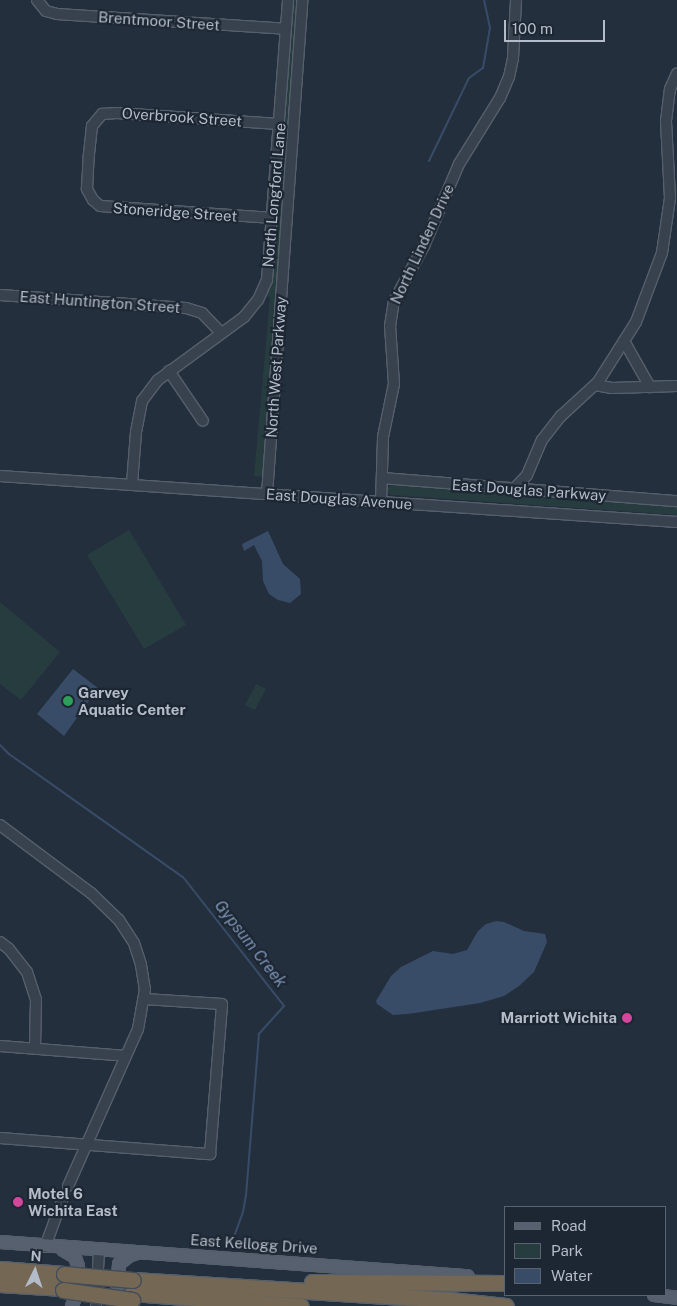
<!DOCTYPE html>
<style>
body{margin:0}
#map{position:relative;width:677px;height:1306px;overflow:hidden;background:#242f3e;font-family:"Public Sans",sans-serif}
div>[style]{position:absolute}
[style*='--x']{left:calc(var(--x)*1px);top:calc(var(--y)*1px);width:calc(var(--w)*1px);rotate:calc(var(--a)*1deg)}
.green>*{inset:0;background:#263c3f}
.water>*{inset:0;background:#394c67}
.stream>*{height:2px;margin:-1px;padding:0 1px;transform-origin:1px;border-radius:1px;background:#394c67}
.roads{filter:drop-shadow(1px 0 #565f6c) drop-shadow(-1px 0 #565f6c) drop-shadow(0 1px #565f6c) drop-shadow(0 -1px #565f6c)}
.minor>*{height:10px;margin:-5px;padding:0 5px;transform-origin:5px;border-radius:5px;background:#38414e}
.major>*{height:12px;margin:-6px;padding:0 6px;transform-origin:6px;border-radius:6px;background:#56606e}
.highway>*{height:15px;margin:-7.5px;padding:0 7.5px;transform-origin:7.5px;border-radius:7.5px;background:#746855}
.bridges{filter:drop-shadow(1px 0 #434c59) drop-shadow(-1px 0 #434c59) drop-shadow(0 1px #434c59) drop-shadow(0 -1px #434c59)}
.highway-bridge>*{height:15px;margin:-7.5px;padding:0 7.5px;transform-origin:7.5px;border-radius:7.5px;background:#746855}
.dots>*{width:14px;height:14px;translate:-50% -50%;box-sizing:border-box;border:2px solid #1d2633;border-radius:50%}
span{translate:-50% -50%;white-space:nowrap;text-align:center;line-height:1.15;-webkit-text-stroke:4.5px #1d2633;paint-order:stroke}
.street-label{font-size:15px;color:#b4bcc9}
.poi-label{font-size:15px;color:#b4bcc9;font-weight:700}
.left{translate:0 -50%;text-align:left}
.right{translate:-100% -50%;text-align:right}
.water-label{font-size:16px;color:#7c92b1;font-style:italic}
.legend{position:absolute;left:504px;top:1206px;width:162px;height:90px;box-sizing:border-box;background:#1d2633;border:1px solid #59626f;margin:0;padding:6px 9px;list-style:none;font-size:15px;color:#b4bcc9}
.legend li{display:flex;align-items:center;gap:10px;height:25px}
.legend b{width:25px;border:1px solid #59626f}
.north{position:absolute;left:10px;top:1246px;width:50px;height:50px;-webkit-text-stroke:4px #1d2633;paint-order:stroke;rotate:4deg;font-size:14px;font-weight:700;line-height:20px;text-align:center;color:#b4bcc9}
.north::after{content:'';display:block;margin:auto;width:18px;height:22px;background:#b4bcc9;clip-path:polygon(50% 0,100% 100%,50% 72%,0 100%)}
.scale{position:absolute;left:504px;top:20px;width:101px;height:22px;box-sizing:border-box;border:2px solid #b4bcc9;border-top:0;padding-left:6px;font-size:15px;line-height:18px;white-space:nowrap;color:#b4bcc9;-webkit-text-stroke:4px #1d2633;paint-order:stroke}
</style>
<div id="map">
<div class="green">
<div style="clip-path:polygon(291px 0,297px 0,265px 477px,254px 476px,270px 297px,264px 296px)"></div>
<div style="clip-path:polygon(393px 483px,677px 503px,677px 515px,392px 495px,388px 493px,387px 489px)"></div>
<div style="clip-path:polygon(129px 530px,186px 625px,144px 649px,87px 555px)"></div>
<div style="clip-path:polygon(0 602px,60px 652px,21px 700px,0 684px)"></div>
<div style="clip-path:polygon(256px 684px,266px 689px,255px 710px,245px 705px)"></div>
</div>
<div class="water">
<div style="clip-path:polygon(268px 531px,283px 564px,300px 579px,301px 594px,290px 603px,278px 600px,269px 594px,263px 581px,262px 561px,254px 545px,244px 551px,242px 544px)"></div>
<div style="clip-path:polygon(73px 669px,98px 688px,64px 736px,37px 714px)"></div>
<div style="clip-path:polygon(496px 921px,504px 922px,524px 931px,545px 934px,547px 942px,534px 972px,519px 986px,504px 996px,480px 1003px,408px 1014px,393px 1015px,377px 1004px,376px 1001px,391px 976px,401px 967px,433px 951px,453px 954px,467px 950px,478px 931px,486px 924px)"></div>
</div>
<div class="stream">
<div style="--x:429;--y:161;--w:92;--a:-64.3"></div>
<div style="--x:469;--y:78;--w:17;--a:-36"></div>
<div style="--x:483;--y:68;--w:41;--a:-80.1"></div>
<div style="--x:490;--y:28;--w:29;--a:-102"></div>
<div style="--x:0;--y:745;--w:13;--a:45"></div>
<div style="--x:9;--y:754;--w:213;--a:35.3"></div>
<div style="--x:183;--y:877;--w:164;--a:51.9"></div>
<div style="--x:284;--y:1006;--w:38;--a:132"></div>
<div style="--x:259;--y:1034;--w:162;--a:94.6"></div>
<div style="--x:246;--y:1195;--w:17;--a:100"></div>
<div style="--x:243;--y:1212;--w:33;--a:110"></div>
</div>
<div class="roads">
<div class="minor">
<div style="--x:37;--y:0;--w:14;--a:51"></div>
<div style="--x:46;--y:11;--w:11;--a:15"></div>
<div style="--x:57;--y:14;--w:229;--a:3.7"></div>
<div style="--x:273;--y:218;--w:173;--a:-176"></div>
<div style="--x:100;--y:206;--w:9;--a:-139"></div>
<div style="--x:93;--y:200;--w:13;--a:-119"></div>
<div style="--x:87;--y:189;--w:35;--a:-87"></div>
<div style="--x:89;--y:154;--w:28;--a:-84"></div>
<div style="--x:92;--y:126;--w:16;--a:-50"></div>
<div style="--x:102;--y:114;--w:15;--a:-4"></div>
<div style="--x:117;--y:113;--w:162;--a:3.9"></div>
<div style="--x:0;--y:295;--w:186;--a:4"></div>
<div style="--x:186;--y:308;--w:17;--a:17"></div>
<div style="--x:202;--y:313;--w:28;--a:46"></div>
<div style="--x:624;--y:341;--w:53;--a:60.5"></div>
<div style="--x:169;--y:371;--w:60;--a:55.8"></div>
<div style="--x:595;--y:385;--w:17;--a:10"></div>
<div style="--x:612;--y:388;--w:65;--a:-1.8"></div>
<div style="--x:0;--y:476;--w:679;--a:3.89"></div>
<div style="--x:382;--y:478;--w:296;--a:4.5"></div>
<div style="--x:132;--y:484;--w:52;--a:-85.6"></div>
<div style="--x:136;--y:432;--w:32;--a:-79"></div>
<div style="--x:142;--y:401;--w:26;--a:-53"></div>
<div style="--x:158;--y:380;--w:107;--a:-36.2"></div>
<div style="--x:244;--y:317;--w:22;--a:-51"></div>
<div style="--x:258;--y:300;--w:22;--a:-66"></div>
<div style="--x:267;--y:280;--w:281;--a:-85.7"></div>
<div style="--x:514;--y:489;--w:19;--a:-47"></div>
<div style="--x:527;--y:475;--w:38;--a:-67"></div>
<div style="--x:542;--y:440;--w:31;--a:-52"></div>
<div style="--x:561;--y:416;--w:50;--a:-42.6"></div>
<div style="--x:598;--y:382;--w:71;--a:-57.7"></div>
<div style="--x:636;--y:322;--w:74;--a:-69.4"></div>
<div style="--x:662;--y:253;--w:56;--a:-81.7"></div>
<div style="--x:670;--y:198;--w:77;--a:-93"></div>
<div style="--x:666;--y:121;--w:32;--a:-83"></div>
<div style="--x:670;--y:89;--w:17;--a:-66"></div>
<div style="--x:267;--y:494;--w:495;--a:-85.9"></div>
<div style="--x:381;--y:502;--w:65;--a:-88.2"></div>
<div style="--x:383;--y:437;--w:54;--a:-78.3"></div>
<div style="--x:394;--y:384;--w:58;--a:-93.9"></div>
<div style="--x:390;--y:326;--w:25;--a:-81"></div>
<div style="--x:394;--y:301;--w:63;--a:-61.4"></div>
<div style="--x:424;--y:246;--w:89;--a:-66.9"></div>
<div style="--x:459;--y:164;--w:78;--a:-58.2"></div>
<div style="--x:500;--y:98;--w:23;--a:-67"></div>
<div style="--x:509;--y:77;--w:19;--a:-78"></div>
<div style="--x:513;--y:58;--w:58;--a:-87"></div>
<div style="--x:0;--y:825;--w:114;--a:36.8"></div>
<div style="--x:91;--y:893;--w:39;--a:44"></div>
<div style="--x:119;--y:920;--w:27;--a:57"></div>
<div style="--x:134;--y:943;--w:23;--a:72"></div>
<div style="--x:141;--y:965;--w:24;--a:81"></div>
<div style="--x:145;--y:989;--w:41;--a:99.9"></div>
<div style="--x:138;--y:1029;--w:172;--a:114"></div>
<div style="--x:0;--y:942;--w:11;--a:38"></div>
<div style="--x:9;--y:949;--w:29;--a:52"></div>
<div style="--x:27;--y:972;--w:29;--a:72"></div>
<div style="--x:36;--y:1000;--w:48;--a:91.2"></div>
<div style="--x:0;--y:1046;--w:126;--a:4.5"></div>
<div style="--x:0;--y:1138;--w:211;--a:4.4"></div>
<div style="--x:210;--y:1154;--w:150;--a:-85.4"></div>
<div style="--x:222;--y:1004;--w:78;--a:-176.3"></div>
<div style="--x:45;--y:1247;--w:55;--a:-69.9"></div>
<div style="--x:96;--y:1306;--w:56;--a:-86.9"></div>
</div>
<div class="major">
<div style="--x:0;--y:1242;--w:469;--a:4.2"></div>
<div style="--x:63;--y:1250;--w:14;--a:30"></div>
<div style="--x:75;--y:1257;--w:9;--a:72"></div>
<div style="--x:78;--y:1266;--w:29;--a:94"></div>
<div style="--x:76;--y:1295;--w:12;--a:110"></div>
<div style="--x:654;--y:1295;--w:23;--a:7"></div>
<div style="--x:116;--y:1306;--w:42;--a:-85.9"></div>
<div style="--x:119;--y:1264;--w:13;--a:-39"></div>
<div style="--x:129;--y:1256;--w:9;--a:-21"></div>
</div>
<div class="highway">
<div style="--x:0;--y:1269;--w:64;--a:4.5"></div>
<div style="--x:133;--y:1280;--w:318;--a:3.6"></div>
<div style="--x:450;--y:1300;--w:56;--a:6.1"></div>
<div style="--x:312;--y:1282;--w:194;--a:0.3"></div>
<div style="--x:0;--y:1284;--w:63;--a:3.6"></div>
<div style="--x:132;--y:1293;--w:169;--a:4.4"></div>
</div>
</div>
<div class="bridges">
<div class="highway-bridge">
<div style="--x:64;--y:1274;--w:69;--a:5"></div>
<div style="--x:63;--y:1290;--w:70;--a:8.2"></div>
</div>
</div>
<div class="dots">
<div style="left:68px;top:701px;background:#2e9e5b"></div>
<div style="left:627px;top:1018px;background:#d1479c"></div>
<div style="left:18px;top:1202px;background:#d1479c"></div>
</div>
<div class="street-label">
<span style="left:159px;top:21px;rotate:4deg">Brentmoor Street</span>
<span style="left:182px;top:117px;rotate:4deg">Overbrook Street</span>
<span style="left:274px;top:195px;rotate:-85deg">North Longford Lane</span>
<span style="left:175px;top:212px;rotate:4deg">Stoneridge Street</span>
<span style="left:422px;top:244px;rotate:-65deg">North Linden Drive</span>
<span style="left:100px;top:302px;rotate:4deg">East Huntington Street</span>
<span style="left:276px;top:367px;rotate:-86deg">North West Parkway</span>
<span style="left:529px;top:490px;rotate:4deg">East Douglas Parkway</span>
<span style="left:339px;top:499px;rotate:4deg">East Douglas Avenue</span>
<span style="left:254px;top:1244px;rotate:4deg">East Kellogg Drive</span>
</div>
<div class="poi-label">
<span class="left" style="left:78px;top:701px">Garvey<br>Aquatic Center</span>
<span class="right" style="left:617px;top:1018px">Marriott Wichita</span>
<span class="left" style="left:28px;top:1202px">Motel 6<br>Wichita East</span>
</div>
<div class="water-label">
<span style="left:250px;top:944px;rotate:52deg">Gypsum Creek</span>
</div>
<ul class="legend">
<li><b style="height:6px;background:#56606e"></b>Road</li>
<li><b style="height:14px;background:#263c3f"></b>Park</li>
<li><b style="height:14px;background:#394c67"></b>Water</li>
</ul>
<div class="north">N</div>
<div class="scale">100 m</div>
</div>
